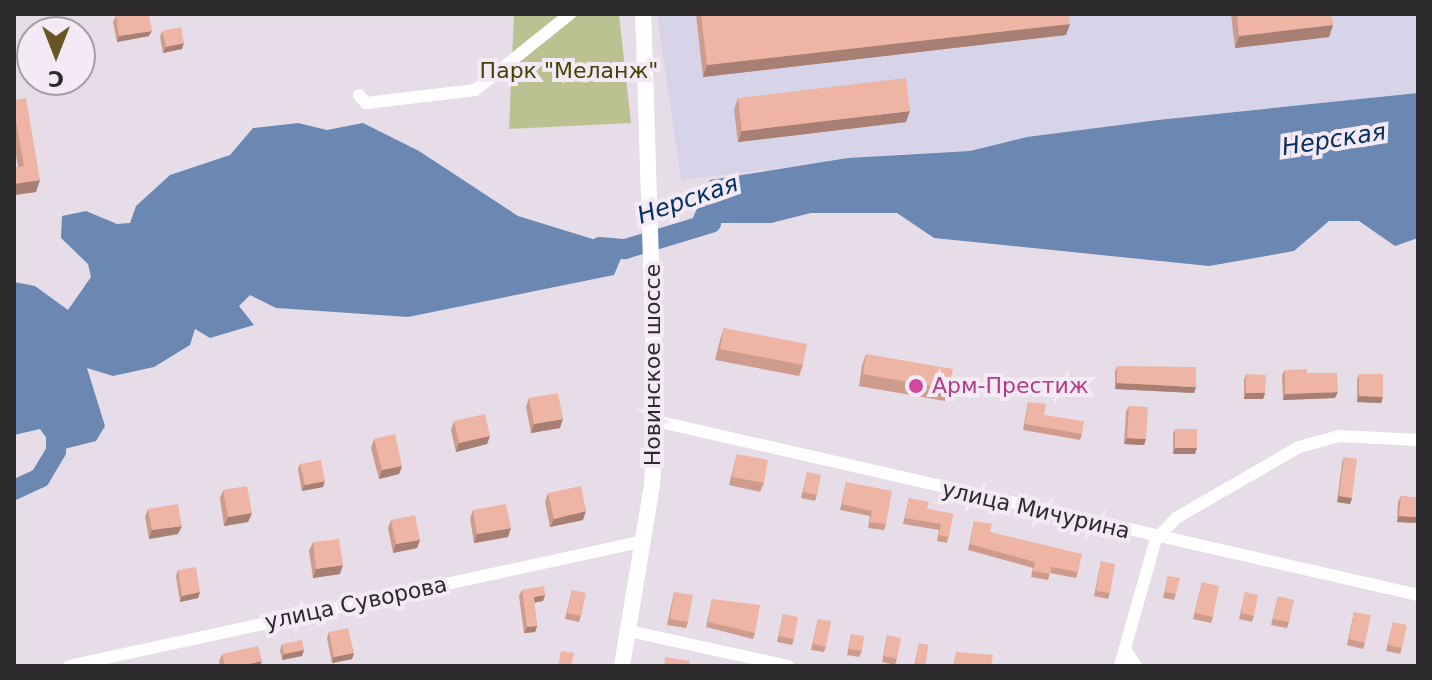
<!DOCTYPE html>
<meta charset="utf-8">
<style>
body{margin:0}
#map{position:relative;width:1432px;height:680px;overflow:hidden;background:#e7dde8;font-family:"DejaVu Sans",sans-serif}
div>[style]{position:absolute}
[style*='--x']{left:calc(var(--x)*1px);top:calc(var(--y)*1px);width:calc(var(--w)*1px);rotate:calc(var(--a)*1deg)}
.industrial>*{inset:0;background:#d7d4ea}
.green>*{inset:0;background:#bbc291}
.water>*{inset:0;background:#6a88b1}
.river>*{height:20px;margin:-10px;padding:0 10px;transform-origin:10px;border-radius:10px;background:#6a88b1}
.minor>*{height:12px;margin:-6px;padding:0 6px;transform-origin:6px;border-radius:6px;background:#fff}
.tertiary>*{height:16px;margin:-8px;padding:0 8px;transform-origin:8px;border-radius:8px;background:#fff}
.wall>*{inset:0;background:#cd9c8d}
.shaded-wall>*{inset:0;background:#a77f73}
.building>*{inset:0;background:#eeb5a4}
.dots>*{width:22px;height:22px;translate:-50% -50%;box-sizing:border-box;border:4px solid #f4eaf5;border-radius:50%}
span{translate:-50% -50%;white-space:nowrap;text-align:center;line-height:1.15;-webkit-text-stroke:8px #f4eaf5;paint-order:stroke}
.park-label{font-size:22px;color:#414505}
.street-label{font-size:22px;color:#2c292d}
.hotel-label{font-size:22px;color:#b23c85}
.left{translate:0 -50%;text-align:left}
.water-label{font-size:24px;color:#062f62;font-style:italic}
.frame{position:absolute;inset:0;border:16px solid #2c292d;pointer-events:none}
.north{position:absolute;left:16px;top:16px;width:80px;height:80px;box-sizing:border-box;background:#f4eaf5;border:2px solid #a49da5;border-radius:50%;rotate:180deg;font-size:22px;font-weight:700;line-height:32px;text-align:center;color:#2c292d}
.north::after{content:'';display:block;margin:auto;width:28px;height:36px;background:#685523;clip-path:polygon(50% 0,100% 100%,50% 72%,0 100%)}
</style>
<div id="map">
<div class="industrial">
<div style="clip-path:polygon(657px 14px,1418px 14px,1418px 93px,1158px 120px,1027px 137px,970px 151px,899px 154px,681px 180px)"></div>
</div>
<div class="green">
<div style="clip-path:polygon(514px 14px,619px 14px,631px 123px,509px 129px)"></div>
</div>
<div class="water">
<div style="clip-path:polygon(1418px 93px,1418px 238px,1395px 246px,1359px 221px,1329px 221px,1294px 251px,1209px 266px,934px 238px,897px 213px,811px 213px,771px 223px,715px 223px,686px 233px,710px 180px,848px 158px,970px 151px,1027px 137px,1158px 120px)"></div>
<div style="clip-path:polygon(298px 123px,327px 130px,363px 123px,419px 151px,518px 216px,625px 249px,614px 275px,408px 317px,276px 308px,250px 295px,239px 306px,254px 325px,210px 338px,195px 329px,190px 345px,154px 367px,113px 376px,87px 368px,105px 426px,96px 441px,56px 451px,40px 429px,14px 435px,14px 282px,35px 286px,68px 310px,91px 277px,88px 264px,61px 238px,62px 216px,86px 211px,117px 224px,130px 223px,136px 206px,170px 175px,230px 155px,253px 128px)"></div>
</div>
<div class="river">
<div style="--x:600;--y:247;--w:25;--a:5"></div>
<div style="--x:625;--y:249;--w:90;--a:-16.8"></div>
<div style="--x:14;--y:490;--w:29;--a:-25"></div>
<div style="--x:40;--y:478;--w:31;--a:-59"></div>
<div style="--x:56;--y:451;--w:24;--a:-90"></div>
</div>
<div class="minor">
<div style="--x:359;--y:95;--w:11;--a:49"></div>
<div style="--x:366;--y:103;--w:110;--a:-6.8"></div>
<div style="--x:475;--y:90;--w:122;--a:-38.7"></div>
<div style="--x:656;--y:421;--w:782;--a:12.86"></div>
<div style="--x:629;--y:631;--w:163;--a:12.4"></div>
<div style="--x:1127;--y:652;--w:17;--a:57"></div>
<div style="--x:69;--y:666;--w:588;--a:-12.26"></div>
<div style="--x:1120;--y:666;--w:132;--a:-74.2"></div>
<div style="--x:1156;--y:539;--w:29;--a:-46"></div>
<div style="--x:1176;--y:518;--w:142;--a:-30"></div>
<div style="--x:1299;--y:447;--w:41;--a:-15.4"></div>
<div style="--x:1339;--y:436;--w:79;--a:2.9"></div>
</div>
<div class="tertiary">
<div style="--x:622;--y:666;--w:183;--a:-80.6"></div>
<div style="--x:652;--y:485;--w:64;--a:-86.4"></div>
<div style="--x:656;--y:421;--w:407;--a:-91.8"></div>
</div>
<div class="wall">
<div style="clip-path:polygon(696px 14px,1069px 14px,1066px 35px,703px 77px)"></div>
<div style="clip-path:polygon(1231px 14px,1331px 14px,1333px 25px,1329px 37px,1235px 48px)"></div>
<div style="clip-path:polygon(116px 16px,149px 36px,117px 42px,113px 22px)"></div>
<div style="clip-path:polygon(162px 31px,182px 49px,163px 53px,160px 37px)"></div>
<div style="clip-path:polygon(738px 98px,906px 122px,738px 142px,734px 110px)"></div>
<div style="clip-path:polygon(14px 100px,36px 192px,14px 195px,14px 168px,18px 167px,14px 144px)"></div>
<div style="clip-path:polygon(724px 328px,803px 365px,799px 376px,715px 360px,720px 340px)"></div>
<div style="clip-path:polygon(866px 354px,949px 389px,945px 401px,859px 386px,862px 365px)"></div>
<div style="clip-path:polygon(1117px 366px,1194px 393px,1115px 389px,1115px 372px)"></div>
<div style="clip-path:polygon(1285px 370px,1307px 373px,1335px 398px,1283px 400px,1282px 375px)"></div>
<div style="clip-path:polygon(1246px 374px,1265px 393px,1263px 399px,1244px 399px,1244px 380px)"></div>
<div style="clip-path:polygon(1359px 374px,1383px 397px,1381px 403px,1357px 402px,1357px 380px)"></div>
<div style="clip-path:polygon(529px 398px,560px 428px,531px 433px,526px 407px)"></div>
<div style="clip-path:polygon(1028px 402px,1044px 415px,1082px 434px,1080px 440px,1023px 430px)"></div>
<div style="clip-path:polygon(1129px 406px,1146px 439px,1144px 445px,1124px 444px,1126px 412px)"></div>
<div style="clip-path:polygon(454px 421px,490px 436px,487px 444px,456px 452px,451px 430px)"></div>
<div style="clip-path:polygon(1175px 429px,1195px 454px,1173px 454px,1173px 434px)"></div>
<div style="clip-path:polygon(374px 439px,402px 466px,399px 474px,379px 479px,371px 448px)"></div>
<div style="clip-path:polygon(737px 454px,764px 483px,760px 492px,729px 485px)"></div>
<div style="clip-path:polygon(1344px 457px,1352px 498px,1350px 504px,1337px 502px,1342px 463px)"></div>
<div style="clip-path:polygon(300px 464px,323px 487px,302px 491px,298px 469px)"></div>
<div style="clip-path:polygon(807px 472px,817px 495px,815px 501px,801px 498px)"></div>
<div style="clip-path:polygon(846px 482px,886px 524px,884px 530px,868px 528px,870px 516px,840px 510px)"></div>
<div style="clip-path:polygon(223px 490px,252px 513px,248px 522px,224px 526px,220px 498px)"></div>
<div style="clip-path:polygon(548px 493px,583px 520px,550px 527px,545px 502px)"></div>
<div style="clip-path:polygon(1401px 496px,1418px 498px,1418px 523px,1397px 522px,1398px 502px)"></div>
<div style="clip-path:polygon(909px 498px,927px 509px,953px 514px,947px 543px,937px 541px,939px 530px,903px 524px)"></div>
<div style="clip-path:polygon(148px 509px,178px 534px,149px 539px,145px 517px)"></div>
<div style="clip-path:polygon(473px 510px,508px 537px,474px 543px,470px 518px)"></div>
<div style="clip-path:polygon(391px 520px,420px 540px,417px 548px,393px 553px,388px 528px)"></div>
<div style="clip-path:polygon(974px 521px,990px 532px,1078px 572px,1076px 578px,1050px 573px,1048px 580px,1031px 577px,1033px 568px,968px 550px)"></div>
<div style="clip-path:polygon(313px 542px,340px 574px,313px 578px,309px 551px)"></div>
<div style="clip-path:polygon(1101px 561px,1110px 593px,1108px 599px,1094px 596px)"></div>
<div style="clip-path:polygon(178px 570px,200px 592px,198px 598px,180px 602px,176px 576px)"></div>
<div style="clip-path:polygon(1168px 576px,1176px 594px,1174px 600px,1163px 598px)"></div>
<div style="clip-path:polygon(1202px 582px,1213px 617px,1211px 623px,1193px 619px)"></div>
<div style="clip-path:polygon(522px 590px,545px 595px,543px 601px,534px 602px,537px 626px,535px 632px,524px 633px,519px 596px)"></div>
<div style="clip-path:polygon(572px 590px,581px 616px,579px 622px,565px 619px)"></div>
<div style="clip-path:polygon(674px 592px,688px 622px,686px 628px,667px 625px)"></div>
<div style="clip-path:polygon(1245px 592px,1254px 616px,1252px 622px,1239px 619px)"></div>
<div style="clip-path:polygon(1278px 596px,1289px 622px,1287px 628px,1271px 625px)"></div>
<div style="clip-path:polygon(712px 599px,755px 633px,753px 639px,706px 627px)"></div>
<div style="clip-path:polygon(1354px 612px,1365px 643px,1363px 649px,1347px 645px)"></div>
<div style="clip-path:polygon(783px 614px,794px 639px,792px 645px,777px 642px)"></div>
<div style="clip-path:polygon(818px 619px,826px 647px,824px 652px,811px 650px)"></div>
<div style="clip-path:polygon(1393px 622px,1402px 648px,1400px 654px,1386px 651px)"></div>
<div style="clip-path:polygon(329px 632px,354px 653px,352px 659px,332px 663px,327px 638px)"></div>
<div style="clip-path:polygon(851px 634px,862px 651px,859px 657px,847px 655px)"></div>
<div style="clip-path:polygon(887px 635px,897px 659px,895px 665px,882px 662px)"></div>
<div style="clip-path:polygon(282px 644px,304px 650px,302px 656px,282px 660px,280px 650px)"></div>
<div style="clip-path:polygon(919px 644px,928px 645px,925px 666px,914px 666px)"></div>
<div style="clip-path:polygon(222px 654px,260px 666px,220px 666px,219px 662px)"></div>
</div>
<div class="shaded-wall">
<div style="clip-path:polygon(1070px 24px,1066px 35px,703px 77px,707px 65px)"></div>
<div style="clip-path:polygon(1333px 25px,1329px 37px,1235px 48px,1239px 36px)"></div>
<div style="clip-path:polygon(152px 31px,149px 36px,117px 42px,119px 36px)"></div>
<div style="clip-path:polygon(184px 43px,182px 49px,163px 53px,166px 47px)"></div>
<div style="clip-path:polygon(910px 111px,906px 122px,738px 142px,742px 131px)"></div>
<div style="clip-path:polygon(40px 180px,36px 192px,14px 195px,14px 184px)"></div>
<div style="clip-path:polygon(1117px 383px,1196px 387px,1194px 393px,1115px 389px)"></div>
<div style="clip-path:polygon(1338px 392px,1335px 398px,1283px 400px,1285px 394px)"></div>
<div style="clip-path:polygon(1246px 393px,1265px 393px,1263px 399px,1244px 399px)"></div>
<div style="clip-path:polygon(1359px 396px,1383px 397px,1381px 403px,1357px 402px)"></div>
<div style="clip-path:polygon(563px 419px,560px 428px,531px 433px,534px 424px)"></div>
<div style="clip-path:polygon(490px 436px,487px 444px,456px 452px,459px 443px)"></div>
<div style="clip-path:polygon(1127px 438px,1146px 439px,1144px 445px,1124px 444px)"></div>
<div style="clip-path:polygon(1175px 448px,1197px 448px,1195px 454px,1173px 454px)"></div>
<div style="clip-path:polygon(402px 466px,399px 474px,379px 479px,382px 470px)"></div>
<div style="clip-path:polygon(325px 481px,323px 487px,302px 491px,305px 485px)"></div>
<div style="clip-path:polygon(1339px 496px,1352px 498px,1350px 504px,1337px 502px)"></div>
<div style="clip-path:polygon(586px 511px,583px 520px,550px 527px,554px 519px)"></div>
<div style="clip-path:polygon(252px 513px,248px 522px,224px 526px,228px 517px)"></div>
<div style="clip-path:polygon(1399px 516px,1418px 517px,1418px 523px,1397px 522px)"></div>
<div style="clip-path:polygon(182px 526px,178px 534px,149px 539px,152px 530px)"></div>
<div style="clip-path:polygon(511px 528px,508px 537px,474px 543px,477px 534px)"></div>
<div style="clip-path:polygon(420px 540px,417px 548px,393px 553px,396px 544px)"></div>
<div style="clip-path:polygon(343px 565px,340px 574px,313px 578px,316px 569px)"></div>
<div style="clip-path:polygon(200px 592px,198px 598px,180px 602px,182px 596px)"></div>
<div style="clip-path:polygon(545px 595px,543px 601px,532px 603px,534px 597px)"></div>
<div style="clip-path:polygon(537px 626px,535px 632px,524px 633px,527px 627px)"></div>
<div style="clip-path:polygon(304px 650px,302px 656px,282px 660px,284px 654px)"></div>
<div style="clip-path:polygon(354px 653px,352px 659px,332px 663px,334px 657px)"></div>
<div style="clip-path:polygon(262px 661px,260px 666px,240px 666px)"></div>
</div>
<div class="building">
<div style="clip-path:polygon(127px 14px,149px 14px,152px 31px,119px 36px,116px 16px)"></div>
<div style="clip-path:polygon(701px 14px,1069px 14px,1070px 24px,707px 65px)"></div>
<div style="clip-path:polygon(1237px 14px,1331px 14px,1333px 25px,1239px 36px)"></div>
<div style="clip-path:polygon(181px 27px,184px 43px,166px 47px,162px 31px)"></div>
<div style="clip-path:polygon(906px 78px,910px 111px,742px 131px,738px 98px)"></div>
<div style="clip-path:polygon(26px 98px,40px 180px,14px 184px,14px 168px,24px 166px,16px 121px,14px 121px,14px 100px)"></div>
<div style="clip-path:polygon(724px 328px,807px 344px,803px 365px,720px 349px)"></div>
<div style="clip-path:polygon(866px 354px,953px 369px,949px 389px,863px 374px)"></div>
<div style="clip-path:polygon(1117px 366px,1196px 367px,1196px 387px,1117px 383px)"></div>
<div style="clip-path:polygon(1307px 369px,1307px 373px,1337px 373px,1338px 392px,1285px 394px,1285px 370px)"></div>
<div style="clip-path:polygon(1246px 374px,1266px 375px,1265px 393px,1246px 393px)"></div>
<div style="clip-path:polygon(1359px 374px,1383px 374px,1383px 397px,1359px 396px)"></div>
<div style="clip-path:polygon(558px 393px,563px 419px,534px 424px,529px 398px)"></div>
<div style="clip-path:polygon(1028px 402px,1046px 404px,1044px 415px,1084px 421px,1082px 434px,1025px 424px)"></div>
<div style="clip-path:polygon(1129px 406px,1148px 407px,1146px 439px,1127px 438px)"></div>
<div style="clip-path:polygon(485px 414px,490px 436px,459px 443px,454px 421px)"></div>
<div style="clip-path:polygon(1175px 429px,1197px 429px,1197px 448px,1175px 448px)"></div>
<div style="clip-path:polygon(395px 434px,402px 466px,382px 470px,374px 439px)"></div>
<div style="clip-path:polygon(737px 454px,768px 460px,764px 483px,732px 477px)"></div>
<div style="clip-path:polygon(1344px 457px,1357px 459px,1352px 498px,1339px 496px)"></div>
<div style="clip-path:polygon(321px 460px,325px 481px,305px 485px,300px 464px)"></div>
<div style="clip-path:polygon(807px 472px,821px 475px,817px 495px,803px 492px)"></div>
<div style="clip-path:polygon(846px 482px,892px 491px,886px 524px,870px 522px,872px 511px,842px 504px)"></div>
<div style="clip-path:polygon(247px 486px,252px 513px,228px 517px,223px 490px)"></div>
<div style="clip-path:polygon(581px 486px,586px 511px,554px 519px,548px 493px)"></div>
<div style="clip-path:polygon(1401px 496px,1418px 498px,1418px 517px,1399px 516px)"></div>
<div style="clip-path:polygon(909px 498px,929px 502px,927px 509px,953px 514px,949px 537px,939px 535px,941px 524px,905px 518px)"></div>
<div style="clip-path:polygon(178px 504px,182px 526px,152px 530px,148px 509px)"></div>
<div style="clip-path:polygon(506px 504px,511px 528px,477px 534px,473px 510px)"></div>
<div style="clip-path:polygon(415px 515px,420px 540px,396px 544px,391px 520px)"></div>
<div style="clip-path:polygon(974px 521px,992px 524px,990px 532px,1082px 554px,1078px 572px,1051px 567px,1050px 574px,1033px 571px,1035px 562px,970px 544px)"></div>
<div style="clip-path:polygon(339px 539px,343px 565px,316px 569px,313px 542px)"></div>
<div style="clip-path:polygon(1101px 561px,1115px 564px,1110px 593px,1096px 591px)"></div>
<div style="clip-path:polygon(196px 567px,200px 592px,182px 596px,178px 570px)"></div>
<div style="clip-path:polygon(1168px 576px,1180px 578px,1176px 594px,1165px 592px)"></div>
<div style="clip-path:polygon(1202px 582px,1219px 586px,1213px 617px,1195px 613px)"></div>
<div style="clip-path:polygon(544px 586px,545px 595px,534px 597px,537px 626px,527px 627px,522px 590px)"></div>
<div style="clip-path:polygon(572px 590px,586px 593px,581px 616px,567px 613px)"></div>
<div style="clip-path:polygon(674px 592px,693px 595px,688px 622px,670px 619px)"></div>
<div style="clip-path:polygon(1245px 592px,1258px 595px,1254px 616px,1241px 613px)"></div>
<div style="clip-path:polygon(1278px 596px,1294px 600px,1289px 622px,1273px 619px)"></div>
<div style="clip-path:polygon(712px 599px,760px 605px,755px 633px,708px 622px)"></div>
<div style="clip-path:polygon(1354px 612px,1371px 615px,1365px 643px,1349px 639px)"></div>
<div style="clip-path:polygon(783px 614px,798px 617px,794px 639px,779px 636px)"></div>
<div style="clip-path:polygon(818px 619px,831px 621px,826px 647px,813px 644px)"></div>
<div style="clip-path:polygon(1393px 622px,1407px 625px,1402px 648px,1388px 645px)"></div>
<div style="clip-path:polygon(348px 628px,354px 653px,334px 657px,329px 632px)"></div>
<div style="clip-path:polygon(851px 634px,864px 636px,862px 651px,849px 649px)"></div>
<div style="clip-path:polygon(887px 635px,901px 638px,897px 659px,884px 656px)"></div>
<div style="clip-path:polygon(302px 640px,304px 650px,284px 654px,282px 644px)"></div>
<div style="clip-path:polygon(919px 644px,928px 645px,925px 665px,915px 663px)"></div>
<div style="clip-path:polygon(258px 646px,262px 661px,240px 666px,225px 666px,222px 654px)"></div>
<div style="clip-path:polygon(561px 651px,574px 653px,571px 666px,558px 666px)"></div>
<div style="clip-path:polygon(956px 652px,993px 655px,991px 666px,953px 666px)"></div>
<div style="clip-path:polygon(665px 657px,690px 661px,689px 666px,664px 666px)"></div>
</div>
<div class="dots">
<div style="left:916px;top:386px;background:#d1479c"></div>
</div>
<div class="park-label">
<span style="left:569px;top:71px">Парк "Меланж"</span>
</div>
<div class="street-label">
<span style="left:653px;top:365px;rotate:-90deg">Новинское шоссе</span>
<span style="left:1036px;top:510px;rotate:13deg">улица Мичурина</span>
<span style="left:356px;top:603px;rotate:-12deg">улица Суворова</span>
</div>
<div class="hotel-label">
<span class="left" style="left:932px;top:386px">Арм-Престиж</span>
</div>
<div class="water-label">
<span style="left:1334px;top:140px;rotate:-9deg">Нерская</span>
<span style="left:688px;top:200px;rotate:-19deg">Нерская</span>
</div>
<div class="frame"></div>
<div class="north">С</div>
</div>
